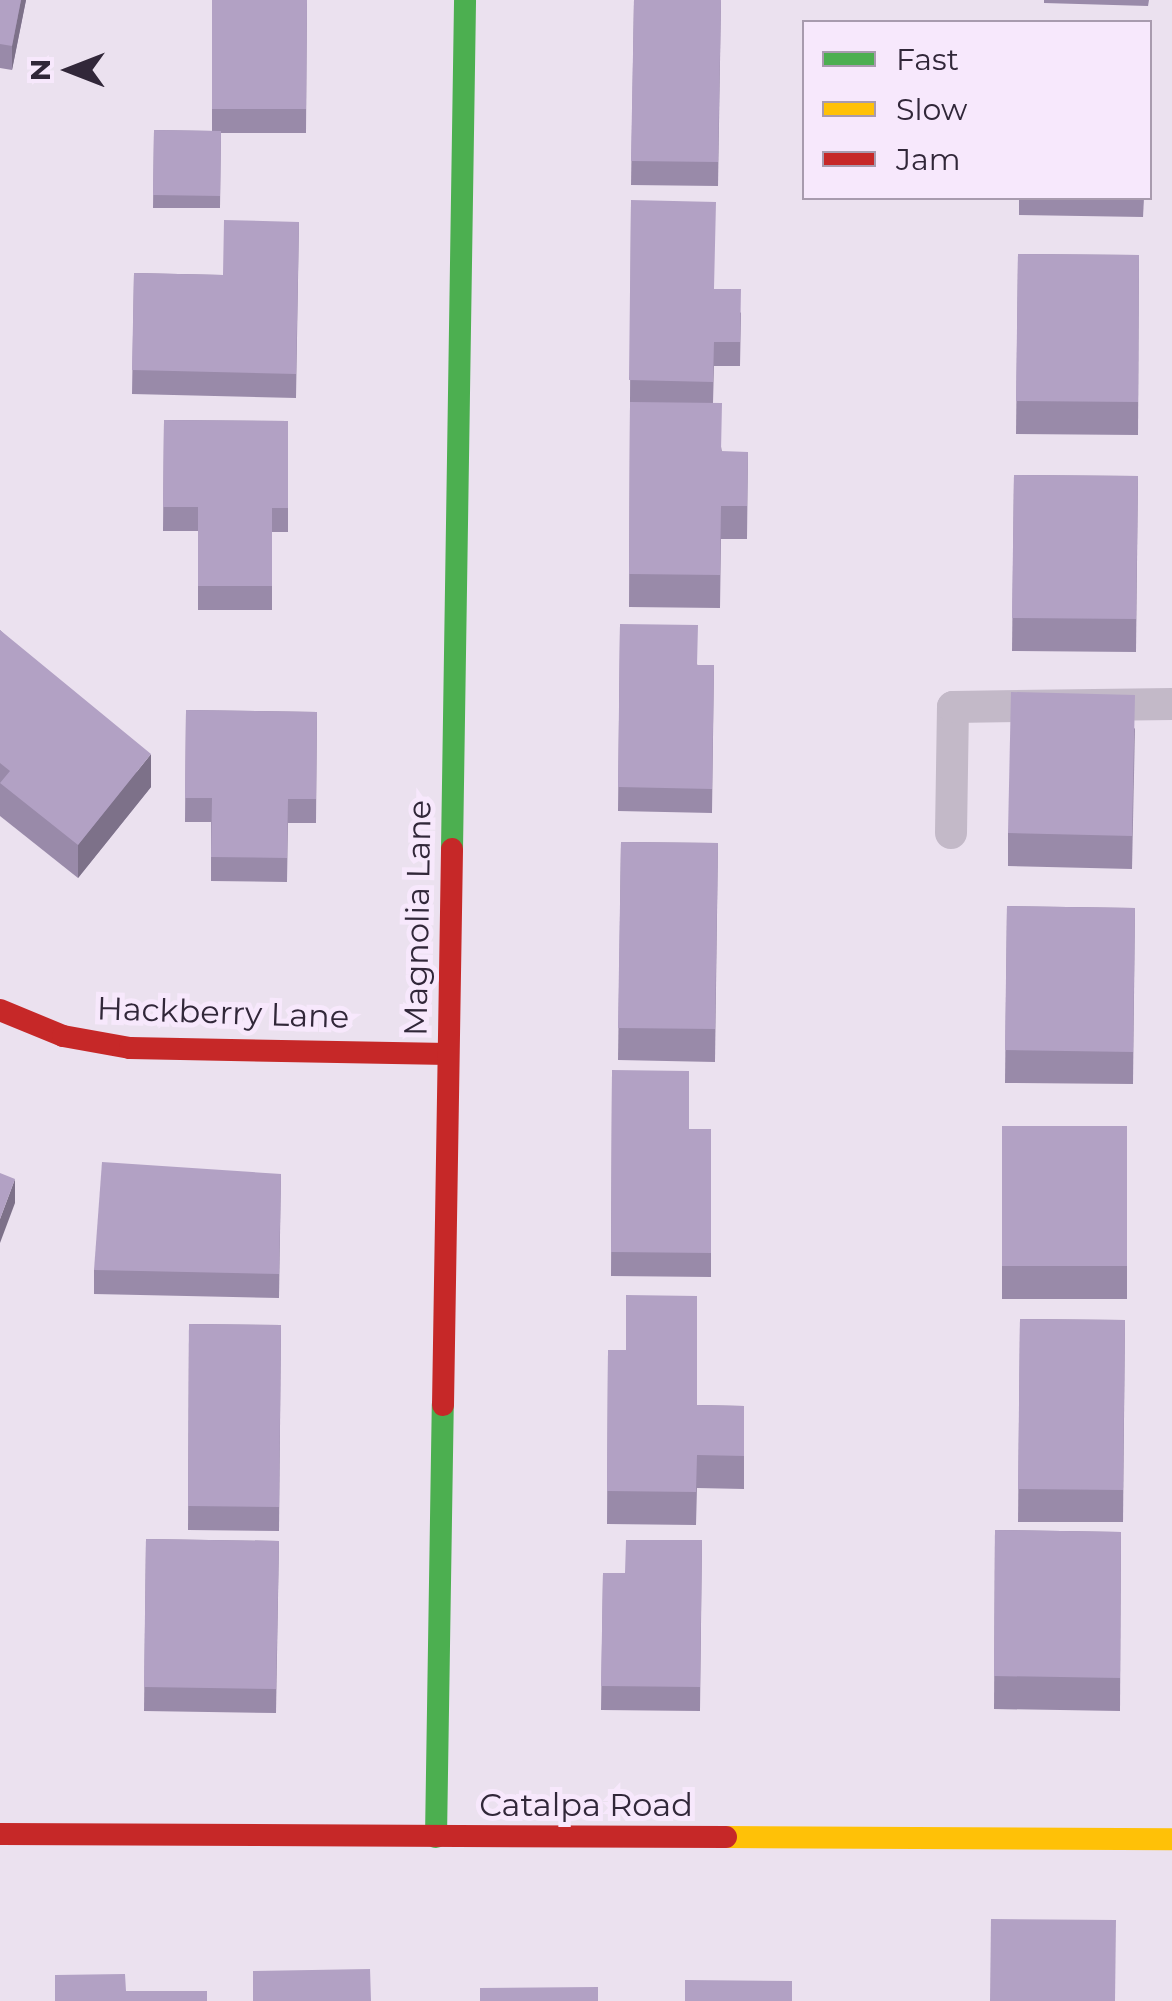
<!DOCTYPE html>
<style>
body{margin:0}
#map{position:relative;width:1172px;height:2001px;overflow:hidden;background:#ebe1ef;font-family:Montserrat,sans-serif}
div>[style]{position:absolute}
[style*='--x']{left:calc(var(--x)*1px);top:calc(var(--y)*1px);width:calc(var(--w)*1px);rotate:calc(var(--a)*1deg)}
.lane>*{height:32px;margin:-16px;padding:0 16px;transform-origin:16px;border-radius:16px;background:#c3b9c8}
.fast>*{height:22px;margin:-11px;padding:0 11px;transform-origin:11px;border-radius:11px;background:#4caf50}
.slow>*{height:22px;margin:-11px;padding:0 11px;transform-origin:11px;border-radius:11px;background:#ffc107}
.jam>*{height:22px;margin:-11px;padding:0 11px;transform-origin:11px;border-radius:11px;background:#c62828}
.wall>*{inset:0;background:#998aa9}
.shaded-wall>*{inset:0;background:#7d7189}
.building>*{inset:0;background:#b2a1c4}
span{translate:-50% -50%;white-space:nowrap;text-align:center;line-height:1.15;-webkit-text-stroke:10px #f7e8fc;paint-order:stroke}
.street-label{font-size:32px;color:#312739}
.legend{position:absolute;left:802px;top:20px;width:350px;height:180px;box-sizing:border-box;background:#f7e8fc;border:2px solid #a89bae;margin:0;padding:12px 18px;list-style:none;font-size:30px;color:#312739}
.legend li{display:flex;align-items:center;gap:20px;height:50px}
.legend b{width:50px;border:2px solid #a89bae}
.north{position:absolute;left:20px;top:20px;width:100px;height:100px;-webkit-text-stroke:8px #f7e8fc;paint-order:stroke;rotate:270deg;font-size:28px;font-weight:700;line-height:40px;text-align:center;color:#312739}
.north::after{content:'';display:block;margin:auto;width:35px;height:45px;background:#312739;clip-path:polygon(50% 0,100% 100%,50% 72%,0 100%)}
</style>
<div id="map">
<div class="lane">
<div style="--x:951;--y:833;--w:126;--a:-89.1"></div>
<div style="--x:953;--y:707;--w:219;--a:-0.8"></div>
</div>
<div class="fast">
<div style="--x:452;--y:849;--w:849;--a:-89.12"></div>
<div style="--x:436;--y:1837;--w:432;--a:-89.1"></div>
</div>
<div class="slow">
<div style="--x:726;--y:1837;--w:446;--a:0.3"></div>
</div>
<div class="jam">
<div style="--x:0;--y:1010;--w:68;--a:22.4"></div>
<div style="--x:63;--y:1036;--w:68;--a:10.2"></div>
<div style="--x:130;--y:1048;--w:318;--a:1.1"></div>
<div style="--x:443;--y:1405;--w:556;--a:-89.07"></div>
<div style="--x:0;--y:1834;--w:726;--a:0.24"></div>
</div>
<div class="wall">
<div style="clip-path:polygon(0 0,26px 0,12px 70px,0 68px)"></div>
<div style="clip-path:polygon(212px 0,307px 0,306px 133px,221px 133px,220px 208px,153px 208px,154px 130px,212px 131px)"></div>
<div style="clip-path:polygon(634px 0,721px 0,718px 186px,631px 185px)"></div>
<div style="clip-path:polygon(1044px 0,1149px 0,1148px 6px,1044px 3px)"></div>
<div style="clip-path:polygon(1019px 198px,1144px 198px,1143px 217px,1019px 215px)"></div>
<div style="clip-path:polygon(631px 200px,714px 289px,741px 313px,740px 366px,714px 366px,713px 403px,722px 452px,748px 452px,747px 539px,721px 539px,720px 608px,629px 607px)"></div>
<div style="clip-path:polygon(299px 222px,296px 398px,132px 394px,134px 273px,223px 275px)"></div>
<div style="clip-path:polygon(1018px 254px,1139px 255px,1138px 435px,1016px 434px)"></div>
<div style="clip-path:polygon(164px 420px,288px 421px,288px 532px,272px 532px,272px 610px,198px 610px,198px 531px,163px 531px)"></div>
<div style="clip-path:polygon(1014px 475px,1138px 476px,1136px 652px,1012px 651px)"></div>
<div style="clip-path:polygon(620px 624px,698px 665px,714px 665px,712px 813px,618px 811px)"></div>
<div style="clip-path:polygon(0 630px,151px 787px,78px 878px,0 816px)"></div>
<div style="clip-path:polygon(186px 710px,317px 712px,316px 823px,288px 823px,287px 882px,211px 881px,211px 822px,185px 822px)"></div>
<div style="clip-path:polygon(1135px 728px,1132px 869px,1008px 866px,1008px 833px)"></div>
<div style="clip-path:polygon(621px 842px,718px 843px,715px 1062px,618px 1060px)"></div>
<div style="clip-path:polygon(1007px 906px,1135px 908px,1133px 1084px,1005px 1083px)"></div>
<div style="clip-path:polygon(612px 1070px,689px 1129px,711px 1129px,711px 1277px,611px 1276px)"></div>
<div style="clip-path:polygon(1002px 1126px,1127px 1126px,1127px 1299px,1002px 1299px)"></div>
<div style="clip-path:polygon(281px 1174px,279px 1298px,94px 1294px,94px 1270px)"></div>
<div style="clip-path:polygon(1020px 1319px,1125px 1320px,1123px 1522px,1018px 1522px)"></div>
<div style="clip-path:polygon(189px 1324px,281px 1325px,279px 1531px,188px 1530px)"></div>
<div style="clip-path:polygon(608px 1350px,697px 1405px,744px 1406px,744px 1489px,697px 1488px,696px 1525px,607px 1524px)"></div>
<div style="clip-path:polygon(995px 1530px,1121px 1532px,1120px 1711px,994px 1709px)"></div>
<div style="clip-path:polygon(146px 1539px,279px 1541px,276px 1713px,144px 1711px)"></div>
<div style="clip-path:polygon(702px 1540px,700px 1711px,601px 1710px,603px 1573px,625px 1573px)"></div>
</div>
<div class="shaded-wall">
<div style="clip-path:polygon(21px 0,26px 0,12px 70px,12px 46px)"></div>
<div style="clip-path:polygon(151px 754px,151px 787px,78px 878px,78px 845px)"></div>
<div style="clip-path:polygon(15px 1179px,15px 1203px,0 1243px,0 1219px)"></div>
</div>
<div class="building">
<div style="clip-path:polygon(0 0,21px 0,12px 46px,0 44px)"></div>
<div style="clip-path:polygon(212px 0,307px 0,306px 109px,212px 109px)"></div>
<div style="clip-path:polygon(634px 0,721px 0,718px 162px,631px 161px)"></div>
<div style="clip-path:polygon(154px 130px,221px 131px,220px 196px,153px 195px)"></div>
<div style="clip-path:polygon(631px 200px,716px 202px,714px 289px,741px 289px,740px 342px,714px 342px,713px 382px,629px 380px)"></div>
<div style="clip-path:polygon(224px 220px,299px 222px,296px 374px,132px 370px,134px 273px,223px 275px)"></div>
<div style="clip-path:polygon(1018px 254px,1139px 255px,1138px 402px,1016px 401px)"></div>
<div style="clip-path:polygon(630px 402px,722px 403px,721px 451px,748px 452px,747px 506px,721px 506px,720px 575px,629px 574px)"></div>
<div style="clip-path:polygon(164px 420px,288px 421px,288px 508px,272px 508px,272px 586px,198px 586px,198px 507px,163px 507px)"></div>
<div style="clip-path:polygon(1014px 475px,1138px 476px,1136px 619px,1012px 618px)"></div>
<div style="clip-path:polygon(620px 624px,698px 625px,697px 665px,714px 665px,712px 789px,618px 787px)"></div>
<div style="clip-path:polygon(0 630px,151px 754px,78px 845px,0 783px,10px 771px,0 763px)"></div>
<div style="clip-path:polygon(1011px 692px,1135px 695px,1132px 836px,1008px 833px)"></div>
<div style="clip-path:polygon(186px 710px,317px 712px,316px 799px,288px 799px,287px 858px,211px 857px,212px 798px,185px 798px)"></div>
<div style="clip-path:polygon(621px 842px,718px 843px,715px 1029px,618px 1028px)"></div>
<div style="clip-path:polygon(1007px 906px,1135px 908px,1133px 1052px,1005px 1050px)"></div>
<div style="clip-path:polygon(612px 1070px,689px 1071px,689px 1129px,711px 1129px,711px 1253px,611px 1252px)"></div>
<div style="clip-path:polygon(1002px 1126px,1127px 1126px,1127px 1266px,1002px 1266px)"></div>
<div style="clip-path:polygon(102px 1162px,281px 1174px,279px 1274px,94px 1270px)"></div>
<div style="clip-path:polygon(0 1173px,15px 1179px,0 1219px)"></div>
<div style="clip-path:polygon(626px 1295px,697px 1296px,697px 1405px,744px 1406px,744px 1456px,697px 1455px,696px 1492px,607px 1491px,608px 1350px,626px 1350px)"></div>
<div style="clip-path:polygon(1020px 1319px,1125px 1320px,1123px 1490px,1018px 1489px)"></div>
<div style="clip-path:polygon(189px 1324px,281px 1325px,279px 1507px,188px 1506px)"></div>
<div style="clip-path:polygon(995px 1530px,1121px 1532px,1120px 1678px,994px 1676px)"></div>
<div style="clip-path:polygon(146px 1539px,279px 1541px,276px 1689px,144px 1687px)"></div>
<div style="clip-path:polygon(626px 1540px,702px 1540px,700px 1687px,601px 1686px,603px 1573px,625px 1573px)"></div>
<div style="clip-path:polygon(991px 1919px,1116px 1920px,1115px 2001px,990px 2001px)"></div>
<div style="clip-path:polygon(370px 1969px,371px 2001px,253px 2001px,253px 1971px)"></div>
<div style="clip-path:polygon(125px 1974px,126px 1991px,207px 1991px,207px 2001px,55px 2001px,55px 1975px)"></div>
<div style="clip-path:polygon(685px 1980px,792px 1981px,792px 2001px,685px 2001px)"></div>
<div style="clip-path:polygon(598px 1987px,598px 2001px,480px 2001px,480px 1988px)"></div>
</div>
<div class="street-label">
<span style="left:418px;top:918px;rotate:-89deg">Magnolia Lane</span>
<span style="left:223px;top:1013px;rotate:2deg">Hackberry Lane</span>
<span style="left:586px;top:1805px">Catalpa Road</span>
</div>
<ul class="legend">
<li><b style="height:12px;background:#4caf50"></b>Fast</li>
<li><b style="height:12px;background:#ffc107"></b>Slow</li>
<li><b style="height:12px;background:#c62828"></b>Jam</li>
</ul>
<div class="north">N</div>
</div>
